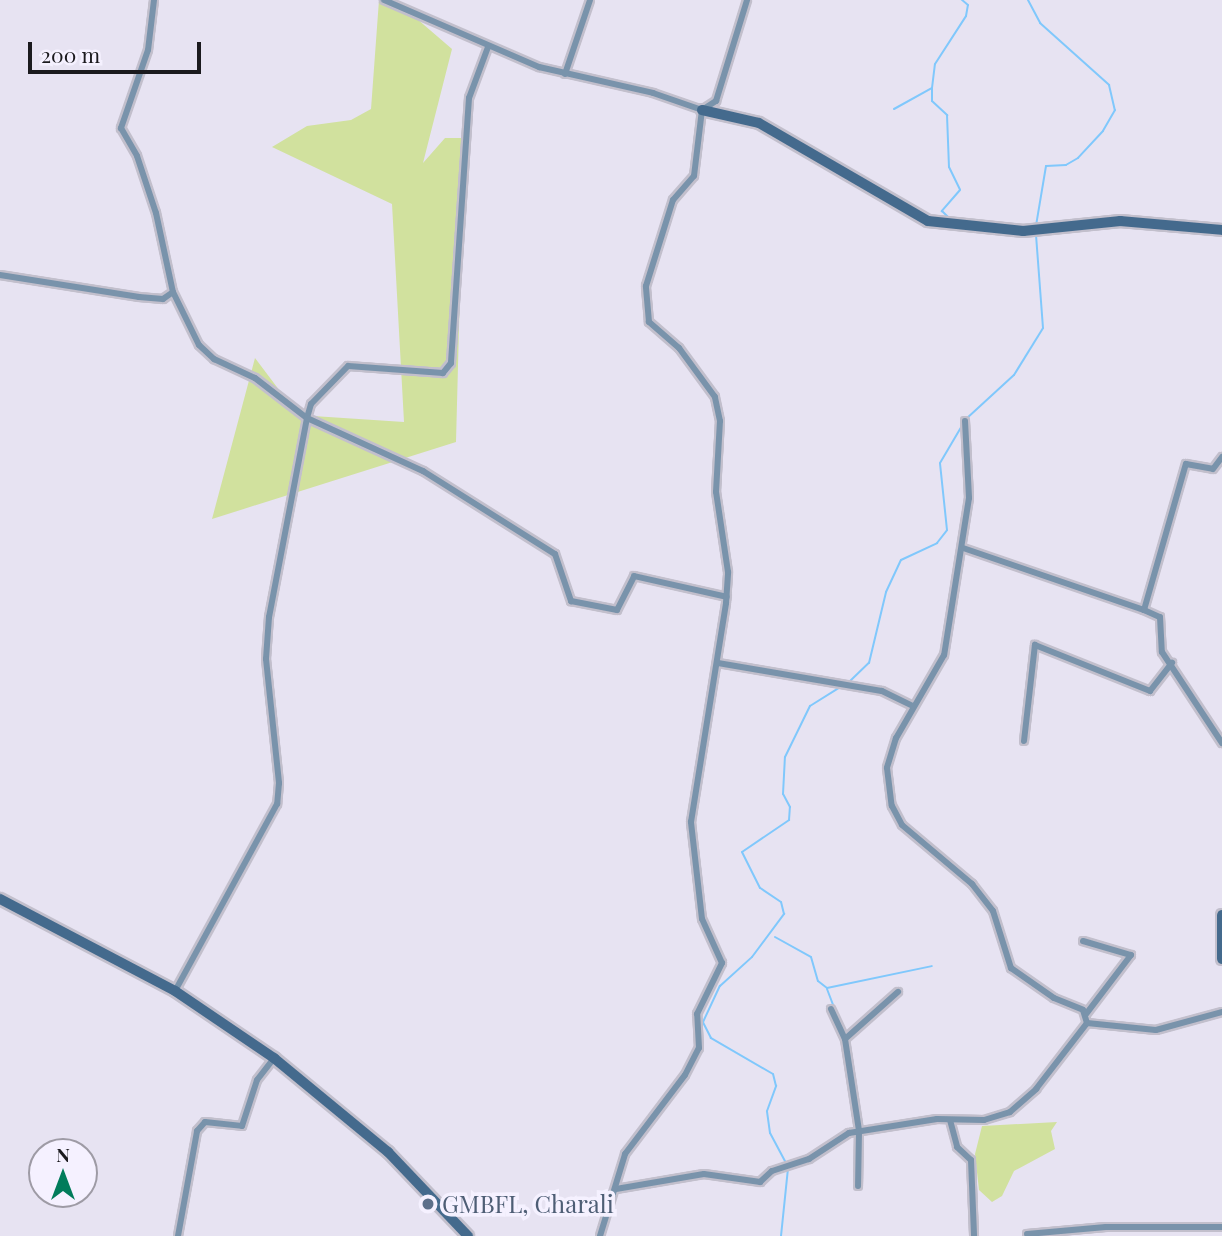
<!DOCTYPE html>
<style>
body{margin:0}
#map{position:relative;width:1222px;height:1236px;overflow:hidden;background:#e7e3f2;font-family:"Playfair Display",serif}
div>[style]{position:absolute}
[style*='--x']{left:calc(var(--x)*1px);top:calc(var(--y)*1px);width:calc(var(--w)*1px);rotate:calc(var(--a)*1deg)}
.green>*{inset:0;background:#d1e19e}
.stream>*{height:2px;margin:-1px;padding:0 1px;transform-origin:1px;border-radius:1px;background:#80c8fc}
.roads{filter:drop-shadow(2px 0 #c2bfcc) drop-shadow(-2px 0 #c2bfcc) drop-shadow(0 2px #c2bfcc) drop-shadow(0 -2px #c2bfcc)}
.street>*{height:6px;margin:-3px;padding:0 3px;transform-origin:3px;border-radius:3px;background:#7993ab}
.secondary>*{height:10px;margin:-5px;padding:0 5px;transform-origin:5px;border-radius:5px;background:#446a8d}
.dots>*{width:19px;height:19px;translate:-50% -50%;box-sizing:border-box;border:4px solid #f5f1ff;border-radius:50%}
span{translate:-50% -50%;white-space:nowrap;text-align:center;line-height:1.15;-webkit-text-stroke:7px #f5f1ff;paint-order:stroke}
.service-label{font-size:24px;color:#4e5e75}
.left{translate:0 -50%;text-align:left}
.north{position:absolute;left:28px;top:1138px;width:70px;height:70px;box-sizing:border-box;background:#f5f1ff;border:2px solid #9e9ba5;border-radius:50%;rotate:0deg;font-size:19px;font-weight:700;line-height:28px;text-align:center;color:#1b1a1e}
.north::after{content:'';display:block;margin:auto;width:24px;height:32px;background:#017c5b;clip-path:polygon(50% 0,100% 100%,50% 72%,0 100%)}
.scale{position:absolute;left:28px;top:42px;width:173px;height:32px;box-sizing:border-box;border:4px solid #1b1a1e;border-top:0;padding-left:9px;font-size:21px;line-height:24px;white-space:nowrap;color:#1b1a1e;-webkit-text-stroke:5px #f5f1ff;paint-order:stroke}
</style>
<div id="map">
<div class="green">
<div style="clip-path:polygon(379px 0,402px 6px,452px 49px,423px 163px,445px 138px,464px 138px,456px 442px,212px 519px,255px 358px,298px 415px,404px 422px,392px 204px,272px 147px,307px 126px,351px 120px,371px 109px)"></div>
<div style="clip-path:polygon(1057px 1122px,1051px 1131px,1055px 1149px,1014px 1171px,1002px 1196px,992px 1202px,979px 1190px,975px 1154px,982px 1126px)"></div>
</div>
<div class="stream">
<div style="--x:1028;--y:0;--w:26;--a:62"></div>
<div style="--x:1040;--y:23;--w:93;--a:41.9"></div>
<div style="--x:1109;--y:85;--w:26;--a:77"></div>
<div style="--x:1115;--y:110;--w:24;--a:120"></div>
<div style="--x:1103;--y:131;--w:37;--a:133"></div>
<div style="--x:1078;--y:158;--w:14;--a:150"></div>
<div style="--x:1066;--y:165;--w:20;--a:177"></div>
<div style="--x:1046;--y:166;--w:61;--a:99.5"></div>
<div style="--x:932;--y:88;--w:13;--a:90"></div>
<div style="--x:932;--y:101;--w:21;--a:43"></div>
<div style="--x:947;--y:115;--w:52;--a:87.8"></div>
<div style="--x:949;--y:167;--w:25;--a:64"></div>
<div style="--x:960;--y:190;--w:28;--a:131"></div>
<div style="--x:942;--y:211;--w:10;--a:45"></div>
<div style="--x:894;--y:109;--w:43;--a:-28.9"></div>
<div style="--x:932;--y:88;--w:24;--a:-83"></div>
<div style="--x:935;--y:64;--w:57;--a:-57.1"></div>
<div style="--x:966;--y:16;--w:11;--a:-80"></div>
<div style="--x:968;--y:5;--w:8;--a:-140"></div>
<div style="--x:992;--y:224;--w:38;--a:3"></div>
<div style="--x:966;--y:419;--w:65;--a:-42.5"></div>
<div style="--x:1014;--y:375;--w:55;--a:-58.3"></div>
<div style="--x:1043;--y:328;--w:93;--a:-94.3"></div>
<div style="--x:849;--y:682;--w:28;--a:-44"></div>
<div style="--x:869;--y:663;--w:73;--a:-76.5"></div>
<div style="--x:886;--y:592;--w:35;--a:-65"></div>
<div style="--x:901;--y:560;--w:40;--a:-25"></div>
<div style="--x:937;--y:543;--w:16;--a:-52"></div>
<div style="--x:947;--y:530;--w:67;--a:-96"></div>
<div style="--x:940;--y:463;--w:45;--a:-59.5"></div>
<div style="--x:775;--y:937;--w:41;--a:29.1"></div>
<div style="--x:811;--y:957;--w:25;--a:74"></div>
<div style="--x:818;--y:981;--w:11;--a:38"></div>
<div style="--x:827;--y:988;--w:107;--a:-11.8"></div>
<div style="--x:827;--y:989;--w:26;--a:69"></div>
<div style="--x:786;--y:1163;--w:34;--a:-118"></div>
<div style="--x:770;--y:1133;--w:22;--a:-98"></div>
<div style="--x:767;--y:1111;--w:27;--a:-70"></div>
<div style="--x:776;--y:1086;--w:12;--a:-104"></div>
<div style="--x:773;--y:1074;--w:72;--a:-149.9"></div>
<div style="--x:711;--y:1038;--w:18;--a:-117"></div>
<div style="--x:703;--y:1022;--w:40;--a:-65"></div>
<div style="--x:720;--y:986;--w:43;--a:-42.2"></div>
<div style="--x:752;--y:957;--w:54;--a:-53.3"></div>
<div style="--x:784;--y:914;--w:12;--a:-104"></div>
<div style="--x:781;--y:902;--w:25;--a:-146"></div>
<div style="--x:760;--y:888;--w:40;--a:-116.6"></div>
<div style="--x:742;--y:852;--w:57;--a:-34.2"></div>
<div style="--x:789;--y:820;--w:13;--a:-86"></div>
<div style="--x:790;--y:807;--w:15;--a:-118"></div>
<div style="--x:783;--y:794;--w:37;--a:-87"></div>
<div style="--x:785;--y:757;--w:57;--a:-63.9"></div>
<div style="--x:810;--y:706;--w:36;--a:-32"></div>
<div style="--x:781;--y:1236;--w:68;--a:-84.1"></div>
</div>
<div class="roads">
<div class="street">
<div style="--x:154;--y:0;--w:50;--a:96.8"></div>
<div style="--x:148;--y:50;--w:83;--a:109.1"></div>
<div style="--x:121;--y:128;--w:32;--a:60"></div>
<div style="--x:137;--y:156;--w:60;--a:71.6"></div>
<div style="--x:156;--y:213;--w:81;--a:77.9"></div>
<div style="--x:173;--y:292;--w:59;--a:63.9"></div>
<div style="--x:199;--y:345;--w:21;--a:43"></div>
<div style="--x:214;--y:359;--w:45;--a:24.9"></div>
<div style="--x:255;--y:378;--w:66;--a:37.6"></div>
<div style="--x:307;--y:418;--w:203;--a:100.8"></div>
<div style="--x:269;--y:617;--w:42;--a:94.1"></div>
<div style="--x:266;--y:659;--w:125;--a:84"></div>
<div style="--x:279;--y:783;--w:21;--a:95"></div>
<div style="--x:277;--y:804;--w:213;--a:118.6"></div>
<div style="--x:384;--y:0;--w:169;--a:23.4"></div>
<div style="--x:539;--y:67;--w:117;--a:12.8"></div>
<div style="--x:653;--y:93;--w:52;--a:19.1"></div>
<div style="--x:488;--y:47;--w:54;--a:110.4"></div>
<div style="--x:469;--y:98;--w:266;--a:93.9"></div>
<div style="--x:451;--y:363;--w:13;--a:129"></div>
<div style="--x:443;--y:373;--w:95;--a:-175.8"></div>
<div style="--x:348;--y:366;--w:53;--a:134.2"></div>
<div style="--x:311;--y:404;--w:15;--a:106"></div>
<div style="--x:307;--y:418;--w:128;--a:24.6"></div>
<div style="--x:423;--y:471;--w:156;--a:32.2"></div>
<div style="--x:555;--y:554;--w:50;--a:71.2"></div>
<div style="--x:571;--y:601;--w:47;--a:11.1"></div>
<div style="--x:617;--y:610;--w:38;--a:-63"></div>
<div style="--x:634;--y:576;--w:95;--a:12.7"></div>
<div style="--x:565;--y:74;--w:78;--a:-71.3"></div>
<div style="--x:0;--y:275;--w:141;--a:9"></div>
<div style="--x:139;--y:297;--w:24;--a:5"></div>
<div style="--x:163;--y:299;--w:12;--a:-35"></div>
<div style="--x:965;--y:421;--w:77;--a:87"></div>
<div style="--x:969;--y:498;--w:159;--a:99"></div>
<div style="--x:944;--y:655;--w:96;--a:120"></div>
<div style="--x:896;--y:738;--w:31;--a:107"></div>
<div style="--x:887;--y:768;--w:38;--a:83"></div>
<div style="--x:892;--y:806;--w:21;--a:62"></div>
<div style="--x:902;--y:825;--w:92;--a:40.1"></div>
<div style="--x:972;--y:884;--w:34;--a:52"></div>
<div style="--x:993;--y:911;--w:60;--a:72.5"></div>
<div style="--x:1011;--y:968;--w:52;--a:34.9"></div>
<div style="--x:1054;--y:998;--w:31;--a:22"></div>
<div style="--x:1083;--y:1010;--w:14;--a:73"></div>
<div style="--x:963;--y:548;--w:191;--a:18.9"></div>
<div style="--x:1144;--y:610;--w:152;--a:-74"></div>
<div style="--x:1186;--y:464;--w:27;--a:10"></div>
<div style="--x:1213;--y:469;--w:15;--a:-53"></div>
<div style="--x:1144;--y:610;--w:17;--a:24"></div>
<div style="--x:1160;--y:617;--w:35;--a:87"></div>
<div style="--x:1162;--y:652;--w:109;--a:56.6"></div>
<div style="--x:718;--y:663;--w:166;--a:9.7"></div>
<div style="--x:882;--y:691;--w:34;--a:26"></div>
<div style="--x:1024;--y:741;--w:97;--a:-83.5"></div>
<div style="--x:1035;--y:645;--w:124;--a:21.8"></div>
<div style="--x:1150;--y:691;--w:36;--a:-52"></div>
<div style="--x:1083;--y:941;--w:50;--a:16.3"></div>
<div style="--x:1131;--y:955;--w:74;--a:127.3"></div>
<div style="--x:831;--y:1009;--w:33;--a:65"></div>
<div style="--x:845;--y:1039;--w:93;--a:81.3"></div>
<div style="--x:859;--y:1131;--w:55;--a:91"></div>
<div style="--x:845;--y:1039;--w:71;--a:-41.6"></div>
<div style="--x:950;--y:1120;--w:28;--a:75"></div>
<div style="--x:957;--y:1147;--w:19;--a:43"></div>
<div style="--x:971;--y:1160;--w:76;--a:87.7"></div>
<div style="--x:616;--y:1189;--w:89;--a:-9.7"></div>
<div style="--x:704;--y:1174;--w:57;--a:8.1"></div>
<div style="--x:760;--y:1182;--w:16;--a:-43"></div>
<div style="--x:772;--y:1171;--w:39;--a:-18"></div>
<div style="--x:809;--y:1159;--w:48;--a:-33"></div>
<div style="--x:849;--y:1133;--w:89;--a:-9"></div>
<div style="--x:937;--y:1119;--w:47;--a:1.2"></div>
<div style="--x:984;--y:1120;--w:27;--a:-17"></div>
<div style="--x:1010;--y:1112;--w:35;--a:-41"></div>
<div style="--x:1036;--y:1089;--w:83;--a:-52.3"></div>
<div style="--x:1087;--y:1023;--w:69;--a:5.8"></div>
<div style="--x:1156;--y:1030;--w:68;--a:-15.3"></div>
<div style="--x:1027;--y:1234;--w:79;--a:-5.1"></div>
<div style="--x:1106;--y:1227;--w:116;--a:0"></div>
<div style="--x:178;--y:1236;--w:107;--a:-79.7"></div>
<div style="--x:197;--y:1131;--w:12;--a:-48"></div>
<div style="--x:205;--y:1122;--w:37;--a:6"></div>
<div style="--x:242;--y:1126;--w:48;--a:-71.9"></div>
<div style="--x:257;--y:1080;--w:28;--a:-52"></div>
<div style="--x:600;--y:1236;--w:86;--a:-73"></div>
<div style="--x:625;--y:1154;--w:99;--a:-52.8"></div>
<div style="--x:685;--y:1075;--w:30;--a:-63"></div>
<div style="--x:699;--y:1048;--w:34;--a:-93"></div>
<div style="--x:697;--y:1014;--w:57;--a:-63.9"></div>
<div style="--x:722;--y:963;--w:48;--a:-114.4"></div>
<div style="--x:702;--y:919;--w:98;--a:-96.5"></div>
<div style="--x:691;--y:822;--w:222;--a:-80.9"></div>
<div style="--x:726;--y:603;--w:31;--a:-86"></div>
<div style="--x:728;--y:572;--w:81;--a:-98.5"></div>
<div style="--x:716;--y:492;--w:71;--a:-86.8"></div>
<div style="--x:720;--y:421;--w:25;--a:-102"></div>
<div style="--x:715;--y:397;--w:61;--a:-126.3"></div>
<div style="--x:679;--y:348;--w:40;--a:-139"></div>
<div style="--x:649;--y:322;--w:36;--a:-95"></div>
<div style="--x:646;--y:286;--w:90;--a:-72.6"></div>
<div style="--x:673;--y:200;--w:32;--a:-49"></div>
<div style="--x:694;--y:176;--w:66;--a:-83.1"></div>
<div style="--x:702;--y:110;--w:17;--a:-33"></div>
<div style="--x:716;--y:101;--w:106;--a:-72.9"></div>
</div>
<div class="secondary">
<div style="--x:702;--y:110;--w:58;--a:12.8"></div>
<div style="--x:759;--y:123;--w:195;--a:30.1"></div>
<div style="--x:928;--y:221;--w:96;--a:6"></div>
<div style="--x:1023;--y:231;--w:98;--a:-5.9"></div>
<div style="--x:1120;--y:221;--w:102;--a:5"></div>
<div style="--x:0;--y:899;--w:198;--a:27.7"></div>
<div style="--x:175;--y:991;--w:120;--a:34.1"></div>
<div style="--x:274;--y:1058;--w:148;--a:39.5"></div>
<div style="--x:388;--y:1152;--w:116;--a:46.4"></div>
<div style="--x:1222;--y:915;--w:44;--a:90"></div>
</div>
</div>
<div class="dots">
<div style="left:428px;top:1204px;background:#5c6f8a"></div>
</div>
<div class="service-label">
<span class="left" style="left:442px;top:1204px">GMBFL, Charali</span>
</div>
<div class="north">N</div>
<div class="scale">200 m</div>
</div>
